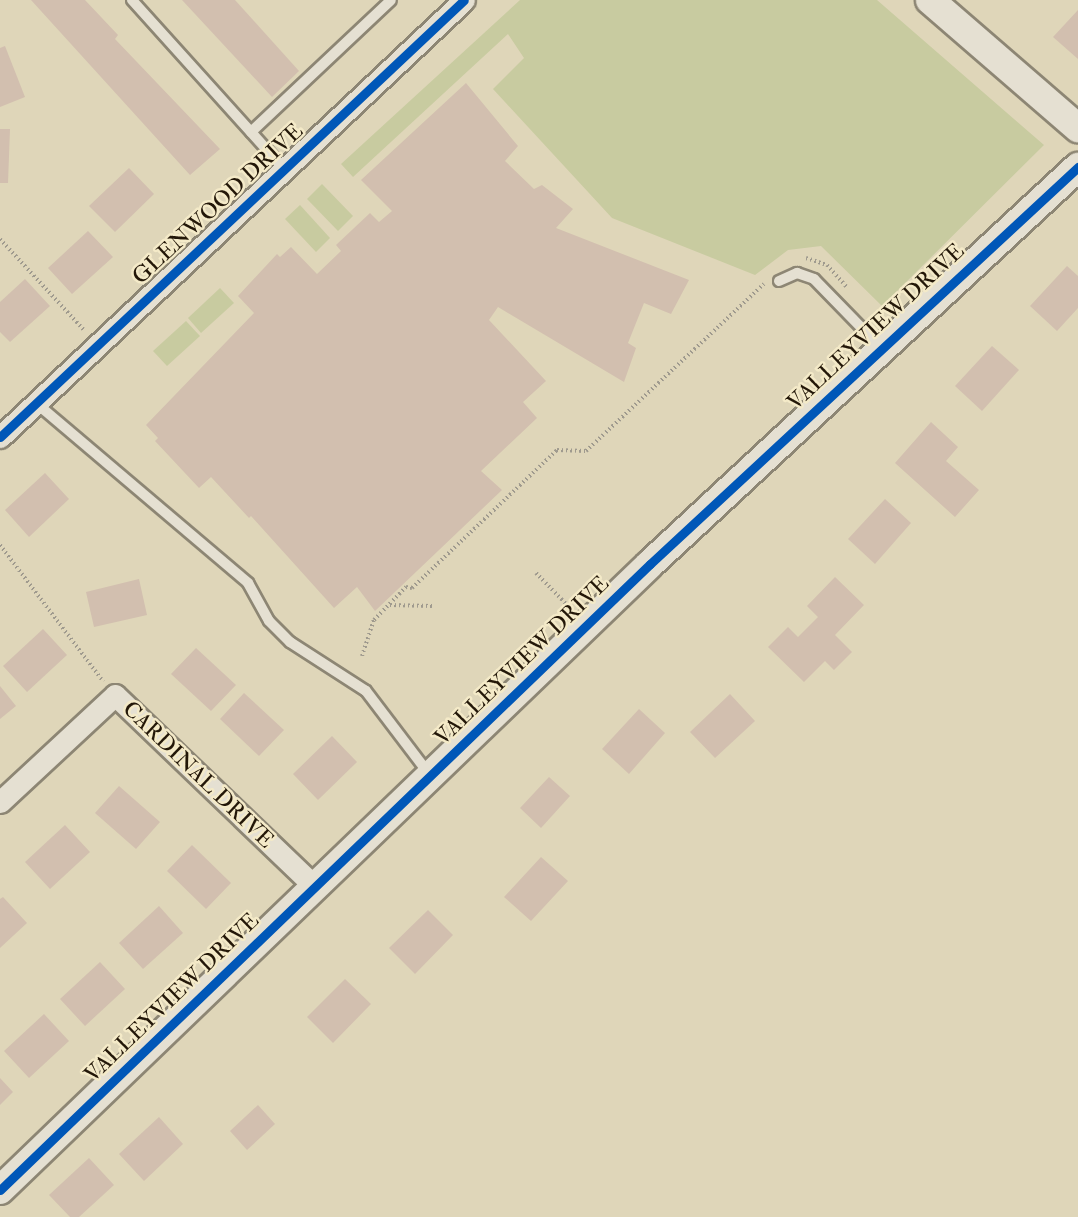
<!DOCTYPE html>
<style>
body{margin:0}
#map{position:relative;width:1078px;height:1217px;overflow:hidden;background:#dfd6b9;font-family:"IM FELL Double Pica",serif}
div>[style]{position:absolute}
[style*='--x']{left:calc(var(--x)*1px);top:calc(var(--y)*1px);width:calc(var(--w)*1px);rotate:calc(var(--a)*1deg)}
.green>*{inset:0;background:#c8cba0}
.building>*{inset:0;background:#d2bfaf}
.path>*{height:4px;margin-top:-2px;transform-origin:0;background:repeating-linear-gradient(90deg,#9f9a8e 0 1.5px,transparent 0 4.5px)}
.roads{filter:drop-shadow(2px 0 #8d8674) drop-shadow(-2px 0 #8d8674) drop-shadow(0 2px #8d8674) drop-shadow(0 -2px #8d8674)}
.lane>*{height:10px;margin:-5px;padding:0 5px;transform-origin:5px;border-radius:5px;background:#e5e0d2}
.street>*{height:21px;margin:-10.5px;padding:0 10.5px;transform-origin:10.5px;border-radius:10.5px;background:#e5e0d2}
.secondary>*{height:28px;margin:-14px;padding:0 14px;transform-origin:14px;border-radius:14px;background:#e5e0d2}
.cycleway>*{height:9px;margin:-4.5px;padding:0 4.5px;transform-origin:4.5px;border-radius:4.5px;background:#0057b8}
span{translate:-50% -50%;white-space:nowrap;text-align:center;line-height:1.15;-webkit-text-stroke:5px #f4eac8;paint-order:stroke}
.street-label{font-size:22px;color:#231708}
</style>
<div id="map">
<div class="green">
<div style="clip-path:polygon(520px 0,877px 0,1044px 145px,882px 306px,821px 246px,788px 250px,755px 275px,612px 218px,493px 89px,524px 58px,508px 34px,353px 177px,341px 164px)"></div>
<div style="clip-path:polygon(322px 184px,353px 216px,338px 231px,307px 199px)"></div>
<div style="clip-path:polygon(300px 205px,330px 238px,316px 252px,285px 219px)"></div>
<div style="clip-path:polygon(220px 288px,234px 303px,201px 333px,188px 318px)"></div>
<div style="clip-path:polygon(186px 321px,200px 336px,167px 366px,153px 351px)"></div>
</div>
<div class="building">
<div style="clip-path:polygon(31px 0,85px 0,118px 35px,115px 39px,220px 149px,190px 175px)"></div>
<div style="clip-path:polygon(182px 0,235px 0,299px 71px,272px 97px)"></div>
<div style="clip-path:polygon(1078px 10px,1078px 59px,1053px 37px)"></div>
<div style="clip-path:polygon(5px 46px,25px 97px,0 107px,0 48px)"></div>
<div style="clip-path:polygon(466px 83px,518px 146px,505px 161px,534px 189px,542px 185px,573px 209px,556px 228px,689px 280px,671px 314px,644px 303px,628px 343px,636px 348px,624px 382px,498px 307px,489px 320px,546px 381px,523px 402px,537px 418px,481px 471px,502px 490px,375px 611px,357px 587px,334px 608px,251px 516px,249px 518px,211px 477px,199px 488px,155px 441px,158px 438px,146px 425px,254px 313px,238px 296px,277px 254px,280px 257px,291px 247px,317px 274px,341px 251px,336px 245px,370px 213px,379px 222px,392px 211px,361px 180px)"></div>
<div style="clip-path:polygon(0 129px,10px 129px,8px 183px,0 183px)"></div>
<div style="clip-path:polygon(129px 168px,154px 194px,115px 232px,89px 206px)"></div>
<div style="clip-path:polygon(88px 231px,113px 257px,72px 294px,48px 268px)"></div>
<div style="clip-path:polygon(1067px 266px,1078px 276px,1078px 308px,1057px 331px,1030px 306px)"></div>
<div style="clip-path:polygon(25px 279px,50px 306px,10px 342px,0 332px,0 302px)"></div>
<div style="clip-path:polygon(992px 346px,1019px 370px,982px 411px,955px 386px)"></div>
<div style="clip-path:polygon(931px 422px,958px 447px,946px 461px,979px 490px,955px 517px,895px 463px)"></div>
<div style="clip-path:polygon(45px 473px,69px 499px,29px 537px,5px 510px)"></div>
<div style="clip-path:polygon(885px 499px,911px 523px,875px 564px,848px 539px)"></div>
<div style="clip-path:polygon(835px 577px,864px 605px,835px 635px,852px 652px,834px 670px,825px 661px,804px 682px,768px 647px,788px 627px,798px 637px,818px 617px,807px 606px)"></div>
<div style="clip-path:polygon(139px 579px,147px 615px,94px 627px,86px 592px)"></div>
<div style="clip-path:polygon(43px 629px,67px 655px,27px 692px,3px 666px)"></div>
<div style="clip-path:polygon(196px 648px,236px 685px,211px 711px,171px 674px)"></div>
<div style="clip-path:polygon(0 686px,16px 706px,0 719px)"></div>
<div style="clip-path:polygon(244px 693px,284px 730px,259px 756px,220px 719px)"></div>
<div style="clip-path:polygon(730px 694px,755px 721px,715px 758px,690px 732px)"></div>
<div style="clip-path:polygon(639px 709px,665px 733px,629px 774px,602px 749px)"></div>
<div style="clip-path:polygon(332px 736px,357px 762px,318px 800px,293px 774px)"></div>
<div style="clip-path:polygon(549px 777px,570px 796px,541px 828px,520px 808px)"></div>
<div style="clip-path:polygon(119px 786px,160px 822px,136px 849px,95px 813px)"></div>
<div style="clip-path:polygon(65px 825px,90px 852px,50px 889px,25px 862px)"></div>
<div style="clip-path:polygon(192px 845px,231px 883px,206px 909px,167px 871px)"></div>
<div style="clip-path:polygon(541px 857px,568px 881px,531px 921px,504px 897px)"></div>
<div style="clip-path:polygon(3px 897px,27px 923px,0 948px,0 899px)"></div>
<div style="clip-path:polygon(159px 906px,183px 933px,143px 969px,119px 943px)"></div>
<div style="clip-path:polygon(428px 910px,453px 935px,415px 974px,389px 948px)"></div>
<div style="clip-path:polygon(100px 962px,125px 989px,85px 1026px,60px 999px)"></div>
<div style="clip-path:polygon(345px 979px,371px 1004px,333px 1043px,307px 1017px)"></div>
<div style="clip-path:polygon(44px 1014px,69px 1041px,29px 1078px,4px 1051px)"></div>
<div style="clip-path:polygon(0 1078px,13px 1092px,0 1105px)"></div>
<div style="clip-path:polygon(258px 1105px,275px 1124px,247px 1150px,230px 1131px)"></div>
<div style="clip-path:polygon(159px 1117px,183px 1144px,144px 1181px,119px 1154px)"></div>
<div style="clip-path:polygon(89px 1158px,114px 1185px,79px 1217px,70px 1217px,49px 1195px)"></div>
</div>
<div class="path">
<div style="--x:0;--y:239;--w:125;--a:47.3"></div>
<div style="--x:806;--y:258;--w:22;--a:18"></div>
<div style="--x:827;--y:265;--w:30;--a:48"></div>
<div style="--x:0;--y:545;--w:171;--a:52.9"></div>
<div style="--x:536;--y:573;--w:50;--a:45.8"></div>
<div style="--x:390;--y:605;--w:42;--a:1.4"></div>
<div style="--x:362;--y:656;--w:38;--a:-72"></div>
<div style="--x:374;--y:620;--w:46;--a:-45.9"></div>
<div style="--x:406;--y:587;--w:6;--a:9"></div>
<div style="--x:412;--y:588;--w:200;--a:-43.6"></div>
<div style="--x:557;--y:450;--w:29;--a:2"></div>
<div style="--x:586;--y:451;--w:244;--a:-43.2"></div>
</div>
<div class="roads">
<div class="lane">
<div style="--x:132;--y:0;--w:227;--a:48"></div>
<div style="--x:251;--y:132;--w:192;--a:-43.3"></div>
<div style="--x:779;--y:281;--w:20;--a:-24"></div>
<div style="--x:797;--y:273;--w:18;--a:19"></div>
<div style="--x:814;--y:279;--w:96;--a:45.8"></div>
<div style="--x:36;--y:403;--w:278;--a:40.3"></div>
<div style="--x:248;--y:583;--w:43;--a:61.1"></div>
<div style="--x:269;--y:621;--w:30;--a:45"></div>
<div style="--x:290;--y:642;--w:90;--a:32.8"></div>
<div style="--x:366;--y:691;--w:104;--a:52.8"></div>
</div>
<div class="street">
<div style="--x:0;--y:437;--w:637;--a:-43.28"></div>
<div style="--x:0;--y:802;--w:157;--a:-42.9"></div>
<div style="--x:115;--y:695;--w:279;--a:43.8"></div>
</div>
<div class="secondary">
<div style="--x:930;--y:0;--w:196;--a:40.9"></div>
<div style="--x:0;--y:1190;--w:902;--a:-43.92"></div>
<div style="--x:650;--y:564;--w:584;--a:-42.85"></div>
</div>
</div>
<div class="cycleway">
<div style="--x:0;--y:437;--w:637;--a:-43.28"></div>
<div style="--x:0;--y:1190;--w:902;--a:-43.92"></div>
<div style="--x:650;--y:564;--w:584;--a:-42.85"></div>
</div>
<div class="street-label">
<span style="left:218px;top:204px;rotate:-43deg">GLENWOOD DRIVE</span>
<span style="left:876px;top:327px;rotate:-43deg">VALLEYVIEW DRIVE</span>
<span style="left:522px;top:661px;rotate:-44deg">VALLEYVIEW DRIVE</span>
<span style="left:198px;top:775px;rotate:44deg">CARDINAL DRIVE</span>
<span style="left:172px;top:998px;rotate:-44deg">VALLEYVIEW DRIVE</span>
</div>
</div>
